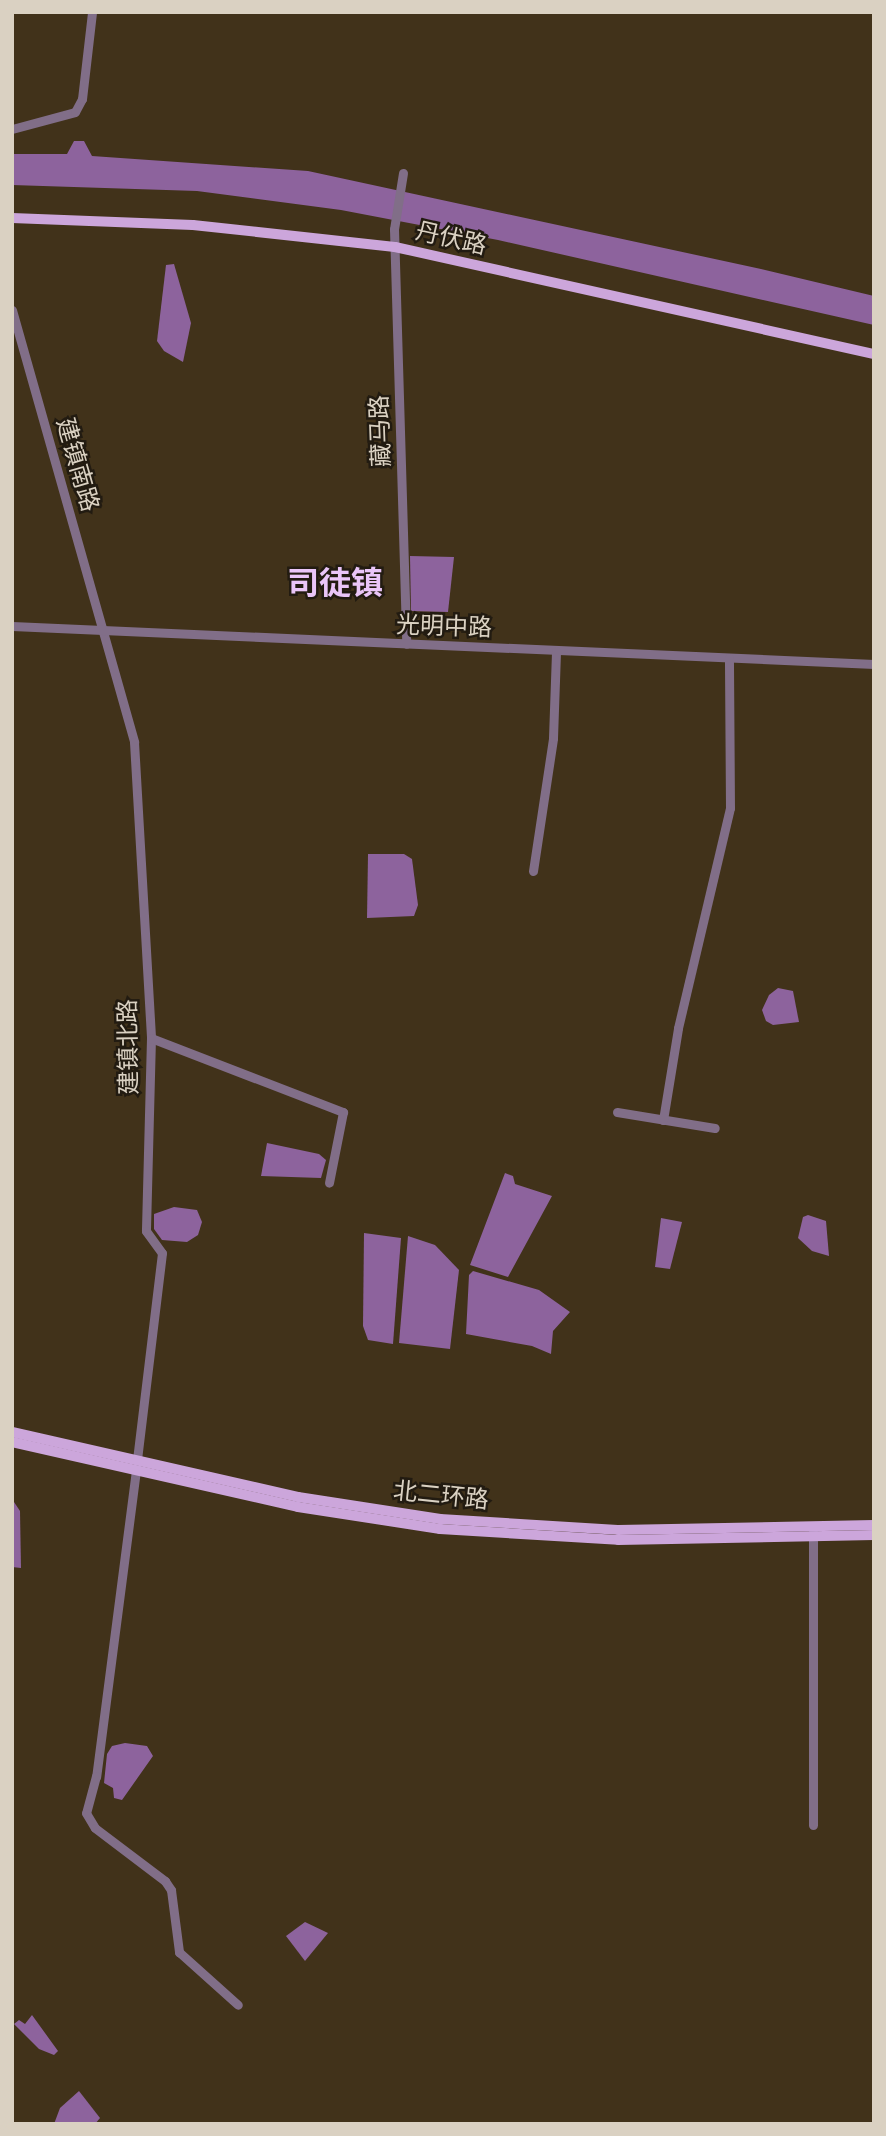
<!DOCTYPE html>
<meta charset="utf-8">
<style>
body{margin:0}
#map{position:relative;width:886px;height:2136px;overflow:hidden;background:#41321a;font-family:Roboto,"Noto Sans SC",sans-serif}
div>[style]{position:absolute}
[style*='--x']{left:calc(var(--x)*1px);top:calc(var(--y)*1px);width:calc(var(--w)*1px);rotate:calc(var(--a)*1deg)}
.water>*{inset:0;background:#8d639d}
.minor>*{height:9px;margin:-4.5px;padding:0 4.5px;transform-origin:4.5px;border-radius:4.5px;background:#816e88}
.major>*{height:10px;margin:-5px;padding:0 5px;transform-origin:5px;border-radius:5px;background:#cca6db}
span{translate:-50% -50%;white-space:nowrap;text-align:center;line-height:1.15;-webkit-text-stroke:5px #221b11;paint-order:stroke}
.street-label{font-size:24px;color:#dad1c2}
.district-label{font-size:32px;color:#eac5f8;font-weight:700}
.frame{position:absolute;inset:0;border:14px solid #dad1c2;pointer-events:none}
</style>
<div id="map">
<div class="water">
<div style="clip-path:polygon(74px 141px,84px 141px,92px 156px,308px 171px,761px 269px,874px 296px,874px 325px,498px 240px,341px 210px,197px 191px,12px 185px,12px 154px,67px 154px)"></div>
<div style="clip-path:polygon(174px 264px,191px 323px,183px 362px,164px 351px,157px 341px,166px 265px)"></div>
<div style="clip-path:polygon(410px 556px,454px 557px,448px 612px,411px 611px)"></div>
<div style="clip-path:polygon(368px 854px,404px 854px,412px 859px,418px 905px,414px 916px,367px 918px)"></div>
<div style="clip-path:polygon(778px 988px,793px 991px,799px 1022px,773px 1025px,766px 1021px,762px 1010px,769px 995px)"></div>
<div style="clip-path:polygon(267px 1143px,319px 1154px,326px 1160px,321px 1178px,261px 1176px)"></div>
<div style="clip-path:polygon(505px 1173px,513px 1176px,515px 1184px,552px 1196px,508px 1277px,470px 1265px)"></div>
<div style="clip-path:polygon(174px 1207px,197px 1210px,202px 1222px,198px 1235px,187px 1242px,162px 1240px,154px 1229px,154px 1214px)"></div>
<div style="clip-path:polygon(808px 1215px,826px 1221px,829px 1256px,812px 1251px,798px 1238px,803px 1217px)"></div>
<div style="clip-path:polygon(661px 1218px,682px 1222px,670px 1269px,655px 1267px)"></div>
<div style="clip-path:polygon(364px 1233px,401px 1238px,393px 1344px,368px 1340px,363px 1326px)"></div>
<div style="clip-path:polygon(408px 1236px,435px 1245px,459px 1270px,450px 1349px,399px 1343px)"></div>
<div style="clip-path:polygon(473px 1271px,539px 1290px,570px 1312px,553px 1331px,551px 1354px,532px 1346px,466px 1334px,469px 1275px)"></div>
<div style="clip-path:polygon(12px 1499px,20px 1511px,21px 1568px,12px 1567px)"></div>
<div style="clip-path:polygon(125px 1743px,147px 1746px,153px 1756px,122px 1800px,114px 1798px,113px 1788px,104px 1783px,107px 1754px,112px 1746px)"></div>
<div style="clip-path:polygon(305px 1922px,328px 1933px,305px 1961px,286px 1936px)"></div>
<div style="clip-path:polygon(32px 2015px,58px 2051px,54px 2055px,39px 2049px,14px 2024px,19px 2020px,25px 2024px)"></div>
<div style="clip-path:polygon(79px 2091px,100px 2118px,95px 2124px,54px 2124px,60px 2108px)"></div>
</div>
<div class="minor">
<div style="--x:12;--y:129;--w:65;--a:-15.1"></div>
<div style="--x:75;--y:112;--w:15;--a:-62"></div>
<div style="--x:82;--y:99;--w:88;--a:-83.4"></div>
<div style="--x:403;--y:173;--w:57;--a:99.1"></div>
<div style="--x:394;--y:229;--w:415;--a:88.3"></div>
<div style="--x:12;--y:310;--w:449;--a:74.2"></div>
<div style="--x:134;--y:742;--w:296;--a:86.7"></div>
<div style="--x:151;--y:1038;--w:193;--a:91.5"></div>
<div style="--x:146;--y:1231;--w:27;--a:54"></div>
<div style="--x:162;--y:1253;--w:209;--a:96.9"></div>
<div style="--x:12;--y:626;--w:863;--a:2.52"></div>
<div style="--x:533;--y:871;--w:134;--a:-81.4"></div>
<div style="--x:553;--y:738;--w:87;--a:-88"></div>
<div style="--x:151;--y:1038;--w:206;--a:21.1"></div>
<div style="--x:343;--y:1112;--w:72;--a:101.2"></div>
<div style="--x:617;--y:1112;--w:99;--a:9.3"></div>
<div style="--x:663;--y:1120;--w:93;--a:-80.7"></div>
<div style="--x:678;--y:1028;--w:226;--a:-76.7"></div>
<div style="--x:730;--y:808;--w:150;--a:-90.4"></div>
<div style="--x:136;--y:1470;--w:309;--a:97.4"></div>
<div style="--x:96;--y:1776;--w:38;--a:105"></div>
<div style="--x:86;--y:1813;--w:17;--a:59"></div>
<div style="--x:95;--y:1828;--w:88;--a:37.1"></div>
<div style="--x:165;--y:1881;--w:11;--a:56"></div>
<div style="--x:171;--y:1890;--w:63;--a:82.6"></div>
<div style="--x:179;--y:1952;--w:79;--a:41.9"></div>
<div style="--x:813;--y:1532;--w:293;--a:90"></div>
</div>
<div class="major">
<div style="--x:12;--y:218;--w:181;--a:2.2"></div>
<div style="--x:193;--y:225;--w:203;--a:6.2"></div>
<div style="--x:395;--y:247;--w:491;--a:12.6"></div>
<div style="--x:12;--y:1432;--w:293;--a:12.8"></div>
<div style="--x:298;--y:1497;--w:144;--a:8.8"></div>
<div style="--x:440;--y:1519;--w:178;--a:3.5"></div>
<div style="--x:618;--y:1530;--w:256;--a:-1.1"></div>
<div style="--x:12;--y:1442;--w:293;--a:12.8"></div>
<div style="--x:298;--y:1507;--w:144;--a:8.8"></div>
<div style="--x:440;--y:1529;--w:178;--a:3.5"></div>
<div style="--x:618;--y:1540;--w:256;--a:-1.1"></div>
</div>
<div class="street-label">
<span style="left:451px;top:239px;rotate:13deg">丹伏路</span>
<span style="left:381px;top:431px;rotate:-92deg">藏马路</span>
<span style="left:77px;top:465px;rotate:74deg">建镇南路</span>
<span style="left:444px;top:627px;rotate:2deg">光明中路</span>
<span style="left:129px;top:1047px;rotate:-91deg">建镇北路</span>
<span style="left:441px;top:1496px;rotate:6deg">北二环路</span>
</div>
<div class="district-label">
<span style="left:335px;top:583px">司徒镇</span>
</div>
<div class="frame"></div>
</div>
